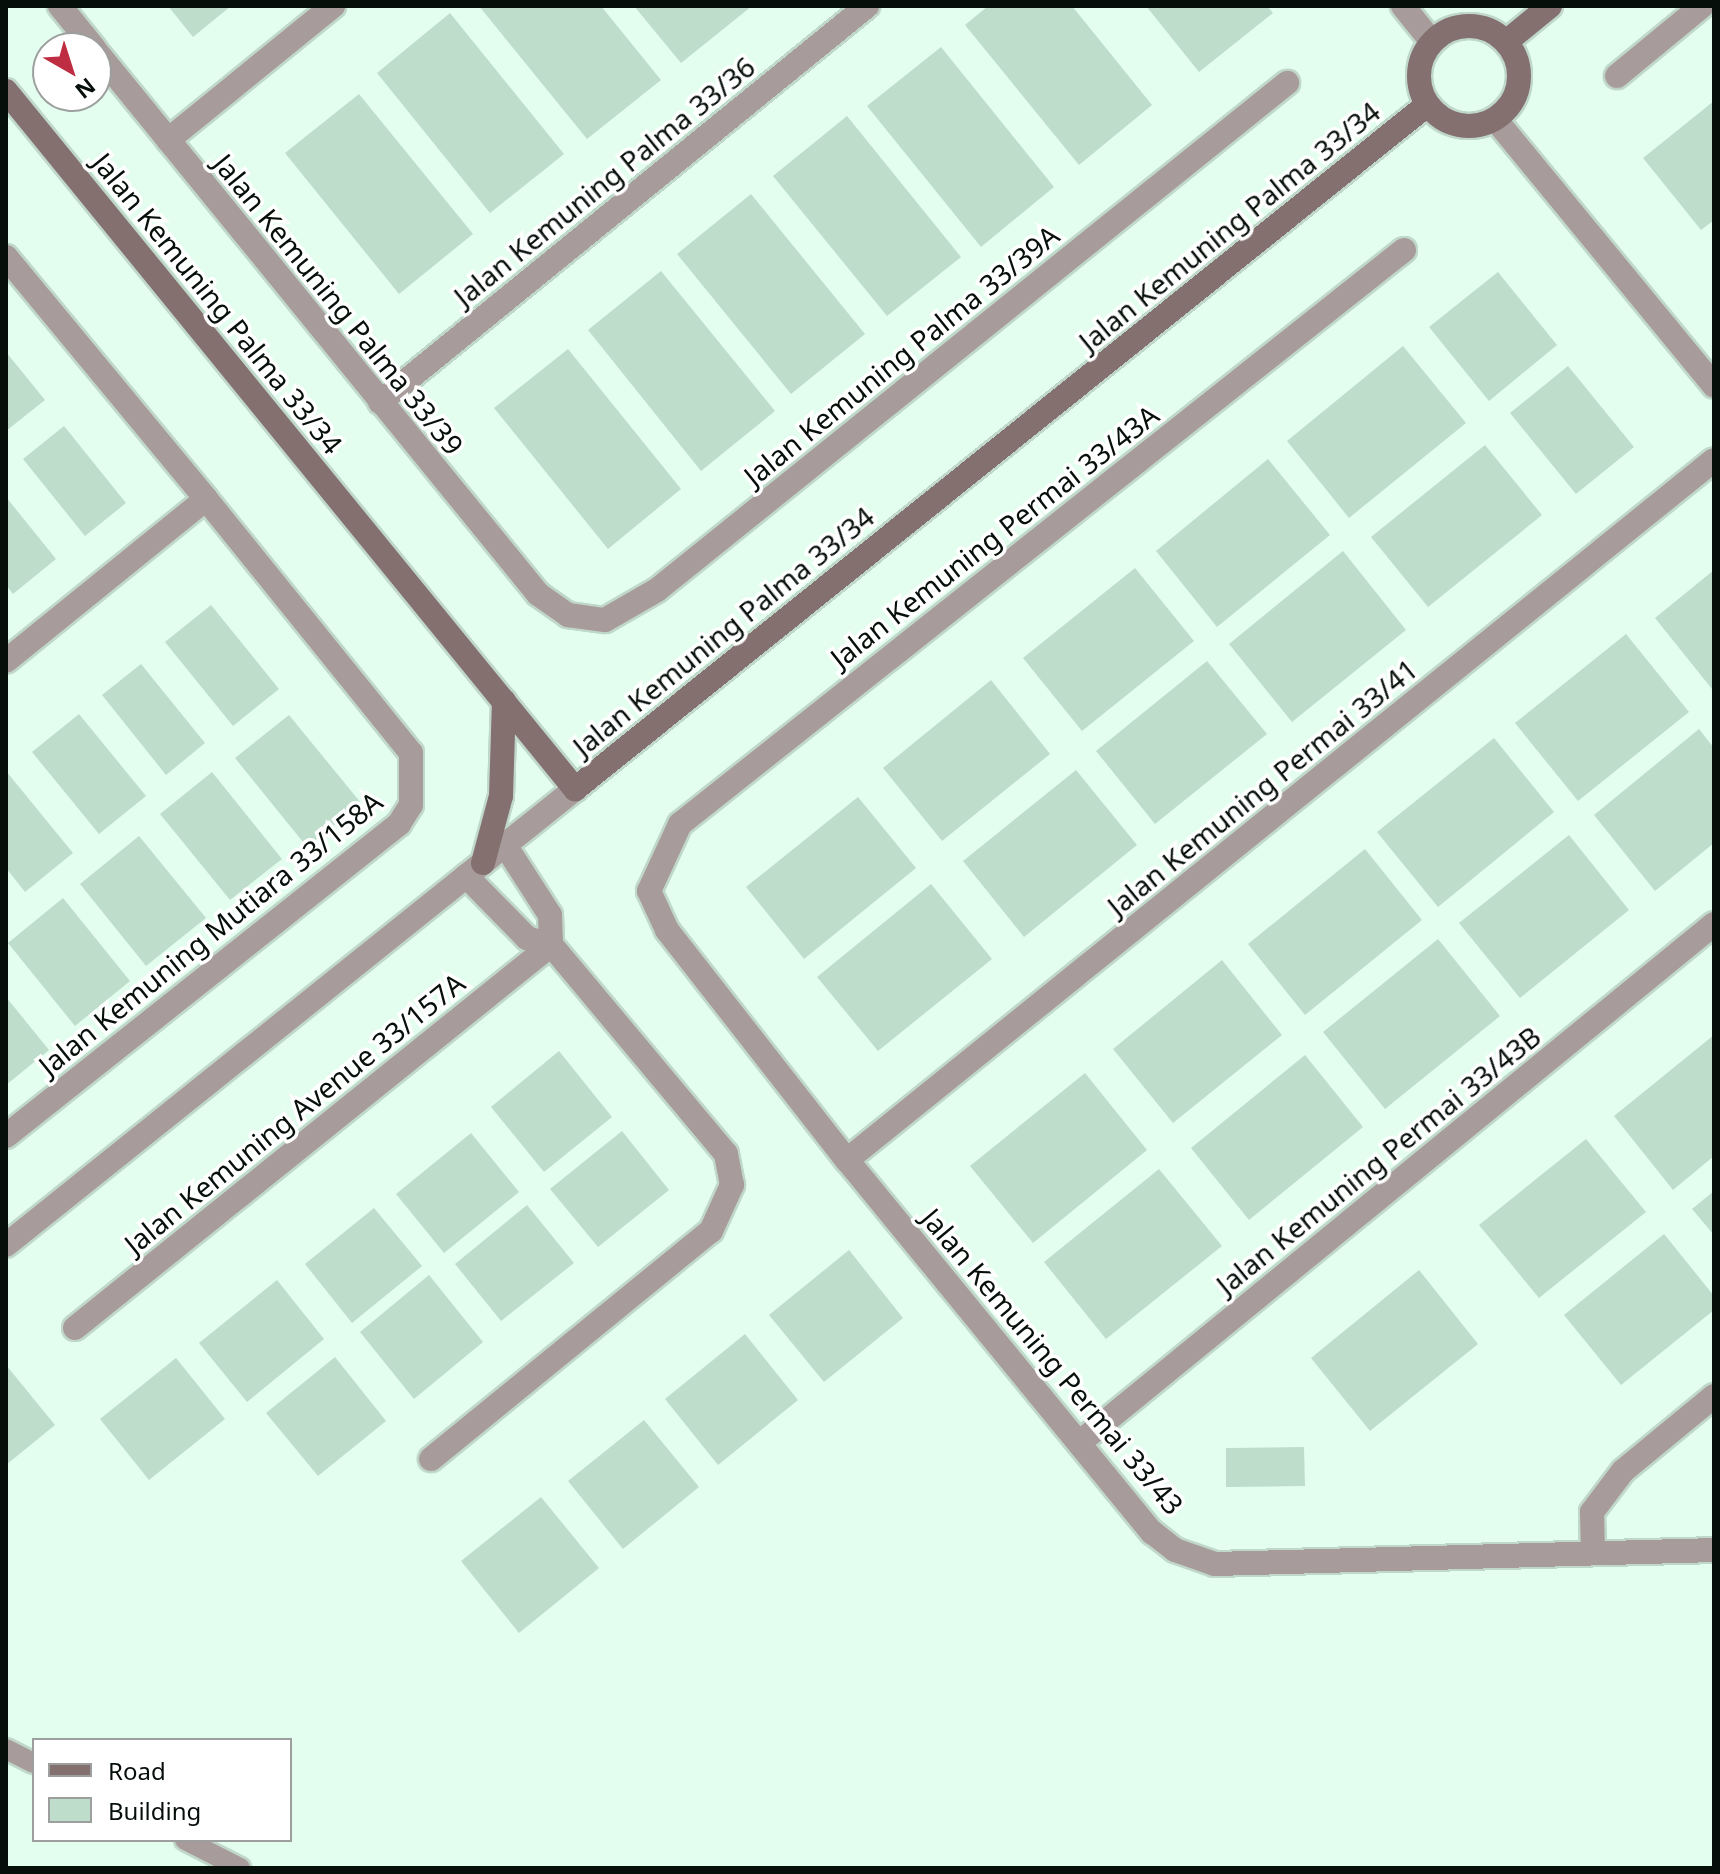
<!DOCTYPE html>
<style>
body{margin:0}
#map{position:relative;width:1720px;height:1874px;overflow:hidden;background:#e3feee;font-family:"Noto Sans",sans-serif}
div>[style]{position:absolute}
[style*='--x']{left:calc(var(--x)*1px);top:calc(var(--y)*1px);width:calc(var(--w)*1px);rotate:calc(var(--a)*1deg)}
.building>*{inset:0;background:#beddca}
.roads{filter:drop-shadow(2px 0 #c0d8ca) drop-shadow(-2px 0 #c0d8ca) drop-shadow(0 2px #c0d8ca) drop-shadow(0 -2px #c0d8ca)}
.lane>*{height:20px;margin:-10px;padding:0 10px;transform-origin:10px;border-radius:10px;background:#a89b9b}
.street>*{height:24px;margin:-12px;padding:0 12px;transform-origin:12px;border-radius:12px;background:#a89b9b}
.secondary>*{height:24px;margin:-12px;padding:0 12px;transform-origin:12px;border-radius:12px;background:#83706f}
.secondary>.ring{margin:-12px;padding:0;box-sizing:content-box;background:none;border:24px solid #83706f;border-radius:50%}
span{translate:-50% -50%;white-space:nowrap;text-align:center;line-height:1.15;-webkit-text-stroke:7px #fff;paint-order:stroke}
.street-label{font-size:28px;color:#070f0a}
.frame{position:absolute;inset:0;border:8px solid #070f0a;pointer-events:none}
.legend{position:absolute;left:32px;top:1738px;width:260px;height:104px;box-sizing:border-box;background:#fff;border:2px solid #9c9f9d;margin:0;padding:10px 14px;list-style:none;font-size:24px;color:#070f0a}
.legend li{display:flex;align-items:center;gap:16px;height:40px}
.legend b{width:40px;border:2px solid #9c9f9d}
.north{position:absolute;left:32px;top:32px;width:80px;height:80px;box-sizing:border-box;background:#fff;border:2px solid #9c9f9d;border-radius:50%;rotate:141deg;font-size:22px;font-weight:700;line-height:32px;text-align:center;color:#070f0a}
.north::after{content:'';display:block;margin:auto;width:28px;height:36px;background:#be2d41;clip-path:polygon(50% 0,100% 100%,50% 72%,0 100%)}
</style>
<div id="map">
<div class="building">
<div style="clip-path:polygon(168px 6px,231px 6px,193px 37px)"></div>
<div style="clip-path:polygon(479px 6px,601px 6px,661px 80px,587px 139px)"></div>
<div style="clip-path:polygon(634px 6px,752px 6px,681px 63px)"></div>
<div style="clip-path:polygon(988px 6px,1072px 6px,1152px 105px,1079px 165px,965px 25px)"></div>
<div style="clip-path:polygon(1146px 6px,1267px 6px,1273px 13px,1199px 72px)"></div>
<div style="clip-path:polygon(450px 13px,564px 154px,490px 213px,377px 73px)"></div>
<div style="clip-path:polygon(941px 47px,1054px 187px,981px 247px,867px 106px)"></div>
<div style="clip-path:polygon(359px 94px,473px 234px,399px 294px,285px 153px)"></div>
<div style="clip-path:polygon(1714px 101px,1714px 220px,1701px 230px,1643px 158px)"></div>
<div style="clip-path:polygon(847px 116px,961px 257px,887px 316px,773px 176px)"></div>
<div style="clip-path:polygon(751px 194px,865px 334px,791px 394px,677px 254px)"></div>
<div style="clip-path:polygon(661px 271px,775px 411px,701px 471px,588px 330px)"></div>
<div style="clip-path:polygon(1498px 272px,1557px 345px,1489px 401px,1429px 327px)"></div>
<div style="clip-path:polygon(1403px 346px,1466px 423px,1349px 518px,1287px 441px)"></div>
<div style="clip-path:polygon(568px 349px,681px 489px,608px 549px,494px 408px)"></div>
<div style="clip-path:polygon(6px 352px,45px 400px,6px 431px)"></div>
<div style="clip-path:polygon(1568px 366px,1634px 447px,1576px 494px,1510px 413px)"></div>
<div style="clip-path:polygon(64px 426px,126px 503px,85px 536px,23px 459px)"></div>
<div style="clip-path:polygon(1485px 445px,1542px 515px,1428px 607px,1371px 537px)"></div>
<div style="clip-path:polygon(1268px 459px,1330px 535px,1217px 627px,1156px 551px)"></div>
<div style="clip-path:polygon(6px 497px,56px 559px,13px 594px,6px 585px)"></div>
<div style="clip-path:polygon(1343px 551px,1406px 630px,1292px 722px,1229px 644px)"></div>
<div style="clip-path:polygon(1135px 568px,1194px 641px,1082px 731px,1023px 658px)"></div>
<div style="clip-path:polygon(1714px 570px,1714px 687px,1712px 689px,1655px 618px)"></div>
<div style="clip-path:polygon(211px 605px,279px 689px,233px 726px,165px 642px)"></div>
<div style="clip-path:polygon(1626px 634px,1689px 712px,1578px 801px,1515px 723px)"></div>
<div style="clip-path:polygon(1207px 661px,1267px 734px,1155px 824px,1096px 751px)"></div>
<div style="clip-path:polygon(141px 664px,205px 743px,166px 775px,102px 695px)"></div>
<div style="clip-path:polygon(991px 680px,1050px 754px,942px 841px,883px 768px)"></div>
<div style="clip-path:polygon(79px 714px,146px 796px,99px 834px,32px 752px)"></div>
<div style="clip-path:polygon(289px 715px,361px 803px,307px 847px,235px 758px)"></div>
<div style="clip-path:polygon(1699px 729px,1714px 748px,1714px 843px,1655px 891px,1594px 815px)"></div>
<div style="clip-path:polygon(1494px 738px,1554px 812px,1438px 907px,1377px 832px)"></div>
<div style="clip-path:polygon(1076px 770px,1137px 845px,1024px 937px,963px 861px)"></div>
<div style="clip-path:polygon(6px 771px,73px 853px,25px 892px,6px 868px)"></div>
<div style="clip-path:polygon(212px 772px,282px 859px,230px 900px,160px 814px)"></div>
<div style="clip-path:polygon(858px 797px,916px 868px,804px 959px,746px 887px)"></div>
<div style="clip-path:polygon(1569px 835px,1629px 910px,1520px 998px,1459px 923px)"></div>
<div style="clip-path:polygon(139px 836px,206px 918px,146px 966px,80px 884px)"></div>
<div style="clip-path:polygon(1365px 849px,1422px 920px,1305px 1015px,1248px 944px)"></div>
<div style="clip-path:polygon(931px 884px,992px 959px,878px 1051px,817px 977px)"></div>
<div style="clip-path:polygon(63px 898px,130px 981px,75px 1026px,8px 943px)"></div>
<div style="clip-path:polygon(1438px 939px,1500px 1016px,1385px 1109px,1323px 1032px)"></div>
<div style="clip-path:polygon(1222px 960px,1282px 1035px,1173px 1123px,1113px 1049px)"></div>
<div style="clip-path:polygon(6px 997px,49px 1050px,6px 1085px)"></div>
<div style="clip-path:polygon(1714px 1035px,1714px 1156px,1673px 1190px,1614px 1116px)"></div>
<div style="clip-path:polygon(559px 1051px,612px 1117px,544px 1172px,491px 1107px)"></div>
<div style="clip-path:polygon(1305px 1055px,1363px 1127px,1249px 1220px,1191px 1148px)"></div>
<div style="clip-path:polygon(1085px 1073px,1147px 1150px,1033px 1243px,970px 1166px)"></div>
<div style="clip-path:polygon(622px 1131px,669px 1190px,598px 1247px,550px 1189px)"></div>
<div style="clip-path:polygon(471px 1133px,519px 1192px,444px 1253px,396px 1194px)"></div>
<div style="clip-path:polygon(1586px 1139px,1646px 1212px,1539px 1298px,1479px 1225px)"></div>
<div style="clip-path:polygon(1159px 1169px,1222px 1246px,1106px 1339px,1044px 1262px)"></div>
<div style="clip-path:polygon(1714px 1191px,1714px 1235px,1692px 1209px)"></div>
<div style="clip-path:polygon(527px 1205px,574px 1263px,501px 1321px,455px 1264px)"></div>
<div style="clip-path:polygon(374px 1208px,422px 1266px,352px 1323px,305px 1264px)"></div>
<div style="clip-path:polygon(1664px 1234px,1714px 1296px,1714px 1310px,1621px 1385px,1564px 1315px)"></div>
<div style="clip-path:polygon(849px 1250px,903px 1318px,824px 1382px,769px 1315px)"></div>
<div style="clip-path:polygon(1419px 1270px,1478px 1344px,1370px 1431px,1311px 1358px)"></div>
<div style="clip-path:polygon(429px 1275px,483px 1342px,414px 1399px,360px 1332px)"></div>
<div style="clip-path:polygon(277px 1280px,324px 1339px,247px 1402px,199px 1343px)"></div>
<div style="clip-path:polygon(745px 1334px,798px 1400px,718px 1465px,665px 1399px)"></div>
<div style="clip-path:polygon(335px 1357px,386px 1421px,318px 1476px,266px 1413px)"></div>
<div style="clip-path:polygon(176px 1358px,225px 1419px,149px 1480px,100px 1419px)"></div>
<div style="clip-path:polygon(6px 1365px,55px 1425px,6px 1465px)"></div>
<div style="clip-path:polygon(644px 1420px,699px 1487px,623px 1549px,568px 1481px)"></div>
<div style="clip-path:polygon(1304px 1447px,1305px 1486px,1226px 1487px,1226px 1448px)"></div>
<div style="clip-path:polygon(541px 1497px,599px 1568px,519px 1633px,461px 1561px)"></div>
</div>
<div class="roads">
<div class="lane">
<div style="--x:6;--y:1749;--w:31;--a:27"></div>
<div style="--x:185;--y:1840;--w:62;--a:27"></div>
</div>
<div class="street">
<div style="--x:60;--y:6;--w:54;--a:51"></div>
<div style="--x:1403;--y:6;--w:46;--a:51.1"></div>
<div style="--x:96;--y:51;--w:700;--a:50.85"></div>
<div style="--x:538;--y:594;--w:37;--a:35"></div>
<div style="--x:568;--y:615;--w:37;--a:8"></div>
<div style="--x:605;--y:620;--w:60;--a:-30"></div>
<div style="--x:657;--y:590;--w:809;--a:-38.83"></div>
<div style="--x:1617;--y:76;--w:110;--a:-39.5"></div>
<div style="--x:1495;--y:119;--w:345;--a:50.6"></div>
<div style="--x:168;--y:140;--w:213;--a:-39.1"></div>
<div style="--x:1404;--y:250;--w:924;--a:141.59"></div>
<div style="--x:680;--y:824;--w:74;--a:114.8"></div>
<div style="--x:649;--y:891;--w:43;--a:65.2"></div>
<div style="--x:667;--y:930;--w:292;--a:52"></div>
<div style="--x:847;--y:1160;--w:481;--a:50.7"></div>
<div style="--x:1152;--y:1532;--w:29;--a:38"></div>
<div style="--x:1175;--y:1550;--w:42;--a:19.3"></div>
<div style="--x:1215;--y:1564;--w:499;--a:-1.6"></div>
<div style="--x:6;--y:257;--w:314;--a:50.4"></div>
<div style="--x:206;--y:499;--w:257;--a:141"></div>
<div style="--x:380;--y:402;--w:628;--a:-39.12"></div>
<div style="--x:505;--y:845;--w:83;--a:57.3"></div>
<div style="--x:550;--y:915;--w:30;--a:88"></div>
<div style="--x:6;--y:1136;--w:502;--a:-38.45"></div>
<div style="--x:399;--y:824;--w:22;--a:-58"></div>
<div style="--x:411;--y:805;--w:52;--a:-90"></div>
<div style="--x:411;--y:753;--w:326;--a:-128.9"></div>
<div style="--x:847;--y:1160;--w:1114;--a:-38.92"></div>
<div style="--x:6;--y:1245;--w:729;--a:-38.71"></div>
<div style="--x:75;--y:1328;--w:611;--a:-38.82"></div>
<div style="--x:1079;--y:1443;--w:820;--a:-39.26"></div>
<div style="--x:431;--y:1459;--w:361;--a:-39.2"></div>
<div style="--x:711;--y:1231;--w:51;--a:-65.5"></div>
<div style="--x:732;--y:1185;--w:32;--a:-101"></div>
<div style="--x:726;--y:1154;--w:273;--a:-129.9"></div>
<div style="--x:551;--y:945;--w:25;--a:-164"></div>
<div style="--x:527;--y:938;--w:87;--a:-134.5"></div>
<div style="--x:1593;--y:1553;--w:41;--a:-91.4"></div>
<div style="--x:1592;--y:1512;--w:51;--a:-52.9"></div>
<div style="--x:1623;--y:1471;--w:118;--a:-39.5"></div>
</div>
<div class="secondary">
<div class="ring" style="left:1419px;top:26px;width:76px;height:76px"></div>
<div style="--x:1506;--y:42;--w:57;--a:-39.3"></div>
<div style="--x:6;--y:91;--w:901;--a:50.81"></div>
<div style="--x:575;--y:789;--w:1093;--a:-38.76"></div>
<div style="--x:483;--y:863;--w:69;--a:-75"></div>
<div style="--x:501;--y:796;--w:95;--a:-88.2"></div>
</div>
</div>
<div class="street-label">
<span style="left:604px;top:181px;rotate:-39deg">Jalan Kemuning Palma 33/36</span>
<span style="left:1229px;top:226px;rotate:-39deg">Jalan Kemuning Palma 33/34</span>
<span style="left:218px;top:303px;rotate:51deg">Jalan Kemuning Palma 33/34</span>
<span style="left:339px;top:304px;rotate:51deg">Jalan Kemuning Palma 33/39</span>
<span style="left:901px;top:355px;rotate:-39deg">Jalan Kemuning Palma 33/39A</span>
<span style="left:994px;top:536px;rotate:-38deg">Jalan Kemuning Permai 33/43A</span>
<span style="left:723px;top:631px;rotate:-39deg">Jalan Kemuning Palma 33/34</span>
<span style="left:1262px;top:787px;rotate:-39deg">Jalan Kemuning Permai 33/41</span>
<span style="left:210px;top:933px;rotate:-39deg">Jalan Kemuning Mutiara 33/158A</span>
<span style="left:294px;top:1113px;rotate:-39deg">Jalan Kemuning Avenue 33/157A</span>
<span style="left:1378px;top:1160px;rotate:-39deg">Jalan Kemuning Permai 33/43B</span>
<span style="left:1053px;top:1361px;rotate:50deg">Jalan Kemuning Permai 33/43</span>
</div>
<div class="frame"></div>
<ul class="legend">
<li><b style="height:10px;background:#83706f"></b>Road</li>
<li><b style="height:22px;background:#beddca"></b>Building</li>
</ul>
<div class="north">N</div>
</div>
